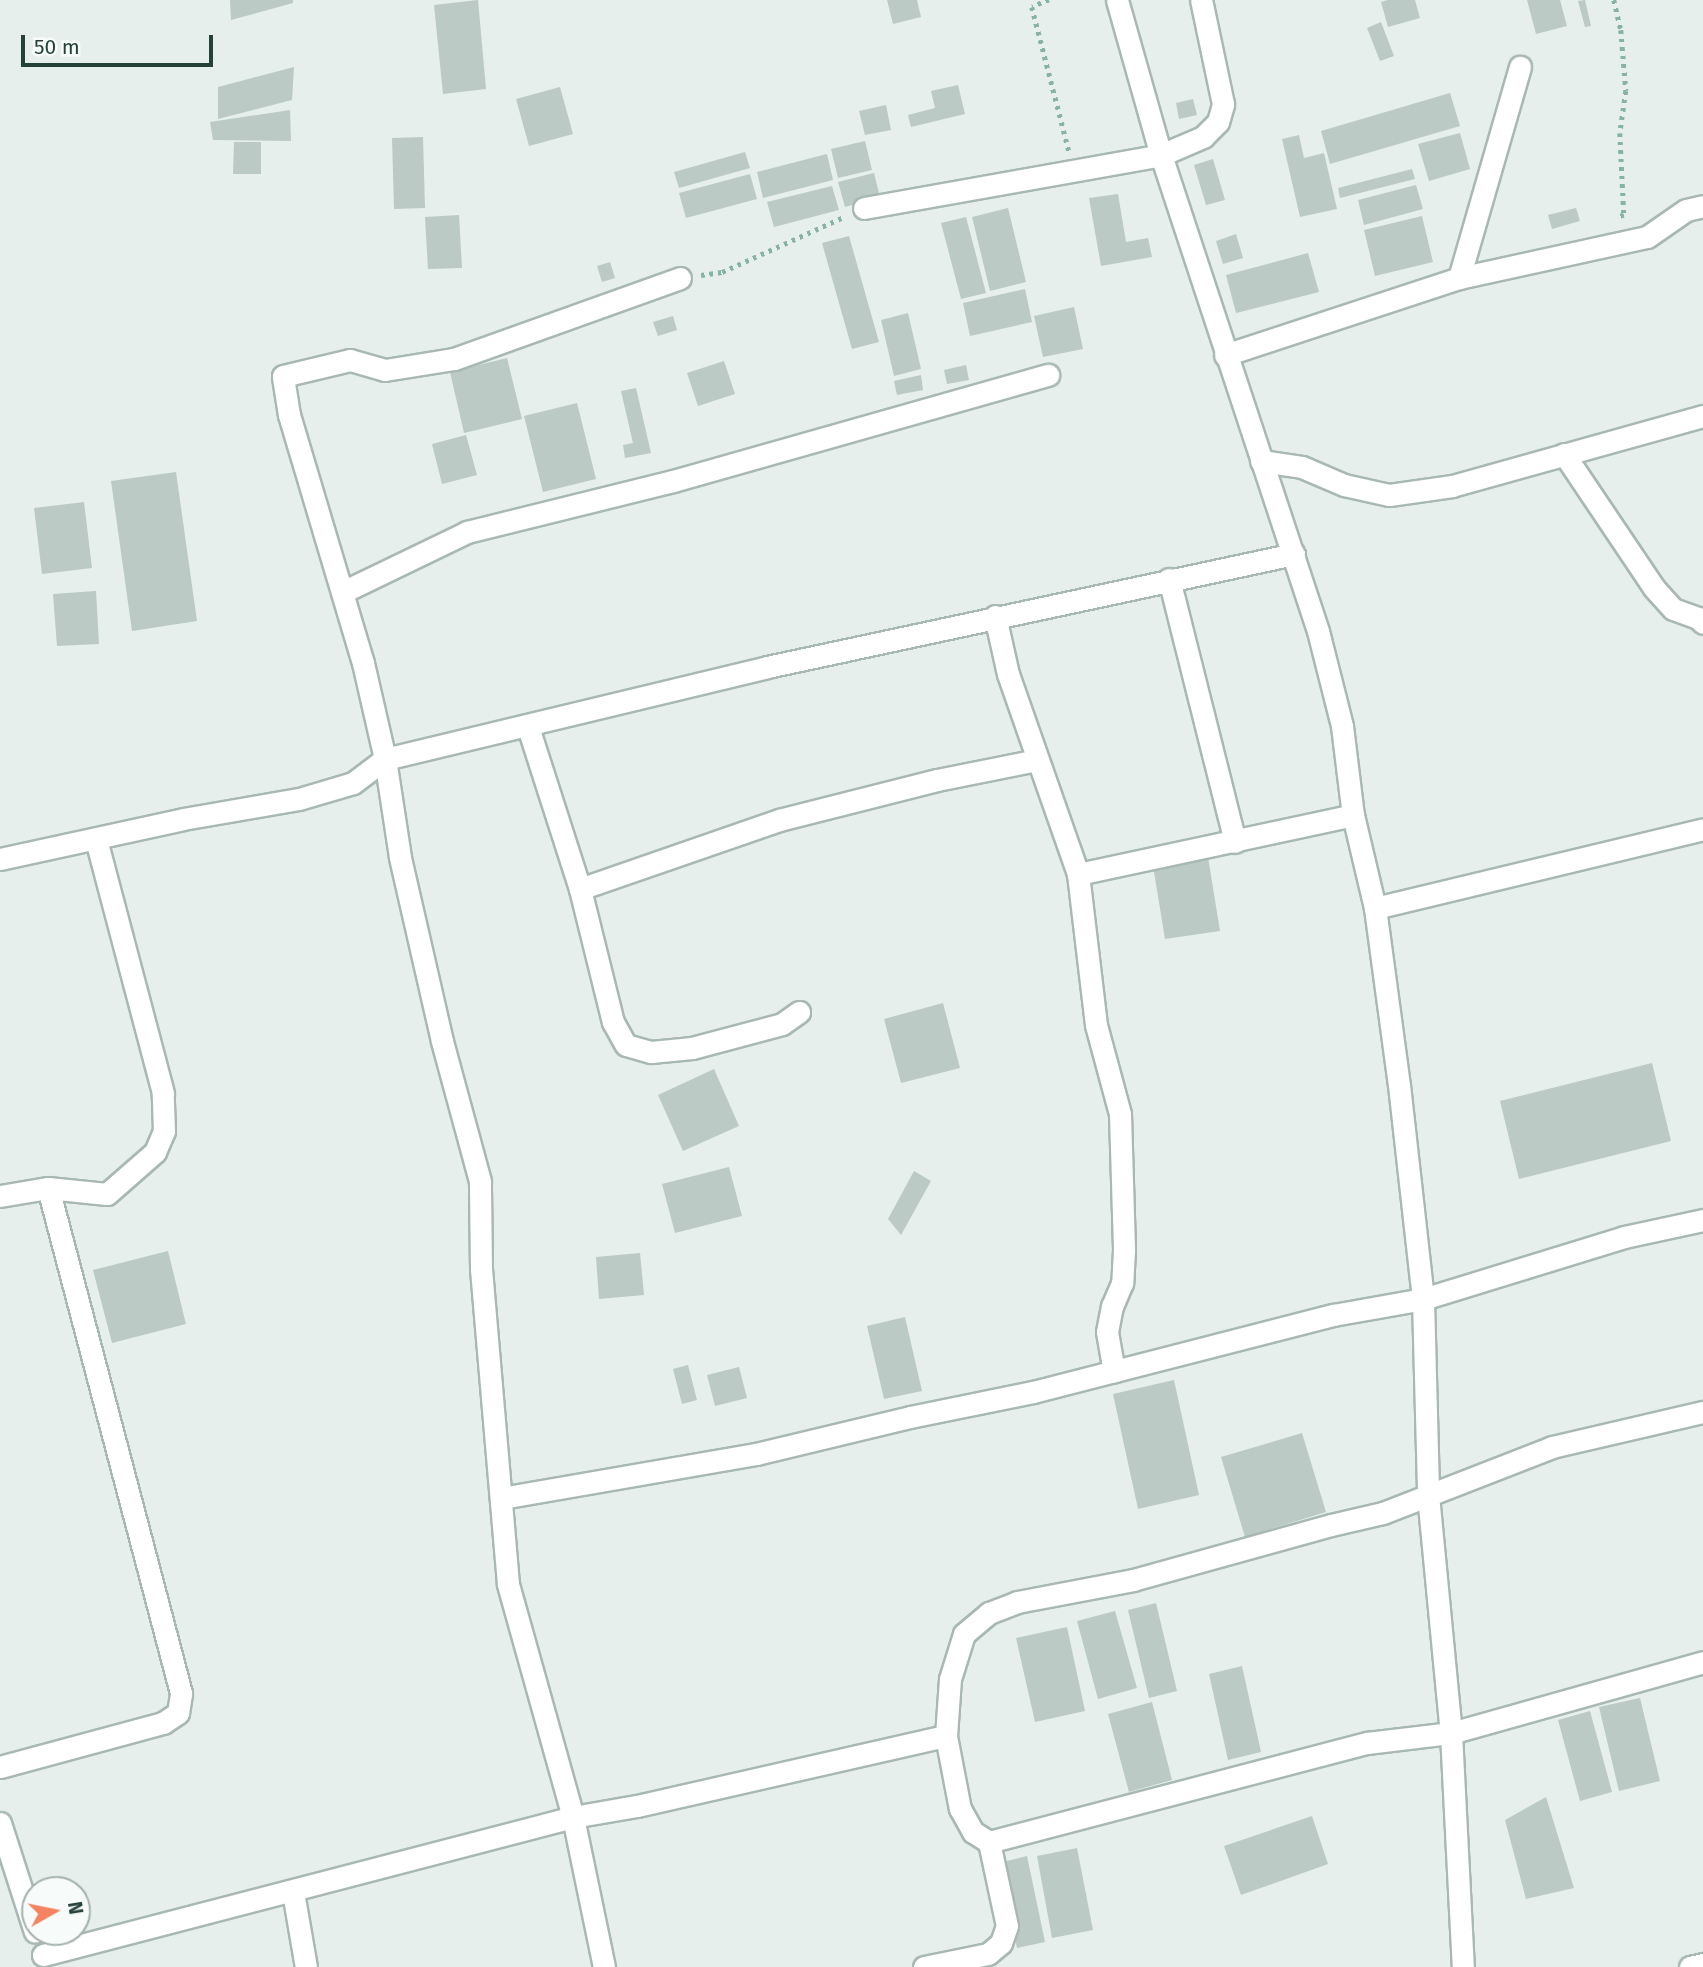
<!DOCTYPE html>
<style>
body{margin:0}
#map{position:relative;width:1703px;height:1967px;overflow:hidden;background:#e6efeb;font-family:"Fira Sans",sans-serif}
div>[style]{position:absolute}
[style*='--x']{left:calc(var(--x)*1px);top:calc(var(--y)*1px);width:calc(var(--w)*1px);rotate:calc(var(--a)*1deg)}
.building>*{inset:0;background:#bbcac4}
.path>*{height:4.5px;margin-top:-2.25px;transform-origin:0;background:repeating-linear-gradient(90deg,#86b3a5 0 3.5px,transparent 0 8.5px)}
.roads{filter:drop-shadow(2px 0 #a8b8b2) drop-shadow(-2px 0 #a8b8b2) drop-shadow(0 2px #a8b8b2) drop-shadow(0 -2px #a8b8b2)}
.minor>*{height:21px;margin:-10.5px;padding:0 10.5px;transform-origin:10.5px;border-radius:10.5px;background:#fff}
span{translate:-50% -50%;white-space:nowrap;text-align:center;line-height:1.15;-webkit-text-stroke:5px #f7fbf9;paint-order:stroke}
.north{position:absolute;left:21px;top:1876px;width:70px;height:70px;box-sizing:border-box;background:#f7fbf9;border:2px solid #a3b1ad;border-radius:50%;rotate:81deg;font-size:19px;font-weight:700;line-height:28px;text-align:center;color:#24423a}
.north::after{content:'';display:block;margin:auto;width:24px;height:32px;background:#f4845f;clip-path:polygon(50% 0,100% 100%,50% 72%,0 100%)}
.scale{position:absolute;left:21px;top:35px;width:192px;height:32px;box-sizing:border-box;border:4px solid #24423a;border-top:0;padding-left:9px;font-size:21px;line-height:24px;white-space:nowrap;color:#24423a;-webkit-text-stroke:5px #f7fbf9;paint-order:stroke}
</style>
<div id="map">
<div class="building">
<div style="clip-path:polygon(230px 0,293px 0,293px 3px,231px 20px)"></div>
<div style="clip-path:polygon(478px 0,486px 89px,443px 94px,434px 5px)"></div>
<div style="clip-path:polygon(887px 0,917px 0,921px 17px,893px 24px)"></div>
<div style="clip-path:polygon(1388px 0,1415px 0,1420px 18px,1388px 27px,1381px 2px)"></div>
<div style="clip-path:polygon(1527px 0,1560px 0,1567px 26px,1536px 34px)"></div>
<div style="clip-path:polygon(1585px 0,1591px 26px,1585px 27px,1578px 1px)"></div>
<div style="clip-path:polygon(1381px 22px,1394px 56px,1380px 61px,1367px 28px)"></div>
<div style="clip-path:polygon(294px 67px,292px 100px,218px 119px,218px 87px)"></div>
<div style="clip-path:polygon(958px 85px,965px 114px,911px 127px,908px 115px,935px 108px,931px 91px)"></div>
<div style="clip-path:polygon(560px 87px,573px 134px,529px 146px,516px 99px)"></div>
<div style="clip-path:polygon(1450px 93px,1460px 126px,1330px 164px,1321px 131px)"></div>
<div style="clip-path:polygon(1193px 99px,1197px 115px,1179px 119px,1176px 103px)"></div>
<div style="clip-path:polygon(886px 105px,891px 130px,865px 135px,859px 111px)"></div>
<div style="clip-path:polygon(290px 110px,291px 141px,213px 140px,210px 122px)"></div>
<div style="clip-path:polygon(1460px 133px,1470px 169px,1429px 181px,1418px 144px)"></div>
<div style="clip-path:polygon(1299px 135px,1304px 158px,1324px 153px,1337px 209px,1300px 217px,1282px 139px)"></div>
<div style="clip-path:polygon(423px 137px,425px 208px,394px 209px,392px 138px)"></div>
<div style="clip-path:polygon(865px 141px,872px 170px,838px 178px,831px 149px)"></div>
<div style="clip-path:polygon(234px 142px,261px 142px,261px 174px,233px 174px)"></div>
<div style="clip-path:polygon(745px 152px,750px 168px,679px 188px,674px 172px)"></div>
<div style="clip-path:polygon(827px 154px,833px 180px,763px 198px,757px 172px)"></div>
<div style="clip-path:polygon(1213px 159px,1225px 200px,1206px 205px,1194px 165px)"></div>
<div style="clip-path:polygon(1412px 169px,1415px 179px,1340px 198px,1338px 188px)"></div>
<div style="clip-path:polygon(874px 173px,880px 197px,845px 207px,838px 182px)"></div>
<div style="clip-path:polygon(750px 174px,757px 199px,686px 218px,679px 193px)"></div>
<div style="clip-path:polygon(1416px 185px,1423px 209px,1364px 225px,1358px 200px)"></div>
<div style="clip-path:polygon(832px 186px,839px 210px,774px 227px,767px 202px)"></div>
<div style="clip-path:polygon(1118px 194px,1126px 242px,1148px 238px,1152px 257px,1101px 266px,1089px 198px)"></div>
<div style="clip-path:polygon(1008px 208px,1026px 282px,990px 291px,972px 217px)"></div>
<div style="clip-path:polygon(1576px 208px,1580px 221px,1552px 229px,1548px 215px)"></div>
<div style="clip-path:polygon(459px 215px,462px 268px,428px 269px,425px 217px)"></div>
<div style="clip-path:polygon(1422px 216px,1433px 262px,1375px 276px,1364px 230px)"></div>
<div style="clip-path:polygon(966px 217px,986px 293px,961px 299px,941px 223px)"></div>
<div style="clip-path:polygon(1236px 234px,1243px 258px,1223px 264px,1216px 241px)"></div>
<div style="clip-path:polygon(849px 236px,879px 342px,852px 349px,822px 243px)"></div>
<div style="clip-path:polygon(1308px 253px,1319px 292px,1236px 313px,1226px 275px)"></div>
<div style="clip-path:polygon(610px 262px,615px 278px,602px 282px,597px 266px)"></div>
<div style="clip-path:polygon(1025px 289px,1032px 322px,970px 336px,963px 303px)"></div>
<div style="clip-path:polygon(1074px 307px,1083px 349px,1043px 357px,1034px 316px)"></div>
<div style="clip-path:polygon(908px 313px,921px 369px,894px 376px,881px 320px)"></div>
<div style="clip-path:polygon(673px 316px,677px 330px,658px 336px,653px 322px)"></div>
<div style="clip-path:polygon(507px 358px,522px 419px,464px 433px,450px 372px)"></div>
<div style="clip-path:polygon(724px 361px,735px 394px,698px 406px,687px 373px)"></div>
<div style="clip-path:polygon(966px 365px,969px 380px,947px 384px,944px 370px)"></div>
<div style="clip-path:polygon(921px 375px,923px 390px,897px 395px,894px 381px)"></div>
<div style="clip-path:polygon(636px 388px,651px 453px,625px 458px,623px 445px,633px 443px,621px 391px)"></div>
<div style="clip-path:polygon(577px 403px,596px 479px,543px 492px,524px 416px)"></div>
<div style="clip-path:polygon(466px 435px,477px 475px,442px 484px,432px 444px)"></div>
<div style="clip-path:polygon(176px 472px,197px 621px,132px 631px,111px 481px)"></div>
<div style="clip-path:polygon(84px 502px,92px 568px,42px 574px,34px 508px)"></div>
<div style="clip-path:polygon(96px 591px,99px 644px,57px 646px,53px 594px)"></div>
<div style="clip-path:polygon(1208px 857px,1220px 931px,1165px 939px,1153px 866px)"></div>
<div style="clip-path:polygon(943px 1003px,960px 1068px,901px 1083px,884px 1019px)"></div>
<div style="clip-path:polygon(1652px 1063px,1671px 1141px,1519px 1179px,1500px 1101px)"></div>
<div style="clip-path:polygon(714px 1069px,739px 1126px,683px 1151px,658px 1095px)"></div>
<div style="clip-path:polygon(729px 1167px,742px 1216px,675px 1233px,662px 1184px)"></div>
<div style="clip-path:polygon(914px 1171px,931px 1181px,901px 1235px,888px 1219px)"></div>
<div style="clip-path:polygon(168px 1251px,186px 1324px,112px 1343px,93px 1270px)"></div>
<div style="clip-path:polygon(640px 1253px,644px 1295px,599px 1299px,596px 1257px)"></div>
<div style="clip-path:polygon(905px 1317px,922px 1391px,884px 1399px,867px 1326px)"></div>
<div style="clip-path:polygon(688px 1365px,697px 1400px,682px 1404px,673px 1369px)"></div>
<div style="clip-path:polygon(739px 1367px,747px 1398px,715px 1406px,707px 1375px)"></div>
<div style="clip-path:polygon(1174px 1380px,1199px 1495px,1138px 1509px,1113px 1394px)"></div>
<div style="clip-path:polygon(1302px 1433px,1326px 1512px,1245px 1537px,1221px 1457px)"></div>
<div style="clip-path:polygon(1156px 1603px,1177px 1691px,1149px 1698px,1128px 1610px)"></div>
<div style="clip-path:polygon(1115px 1611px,1137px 1688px,1098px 1699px,1077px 1621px)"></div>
<div style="clip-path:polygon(1067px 1627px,1085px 1711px,1035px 1722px,1016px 1638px)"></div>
<div style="clip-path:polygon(1242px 1666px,1261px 1752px,1228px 1760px,1209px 1674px)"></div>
<div style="clip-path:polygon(1640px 1698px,1660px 1781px,1619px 1791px,1599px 1707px)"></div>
<div style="clip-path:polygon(1152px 1702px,1172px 1780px,1129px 1792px,1108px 1714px)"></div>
<div style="clip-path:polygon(1590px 1711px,1612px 1792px,1580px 1801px,1558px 1720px)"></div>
<div style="clip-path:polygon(1546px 1797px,1574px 1888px,1526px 1899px,1505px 1820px)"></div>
<div style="clip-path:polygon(1312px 1816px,1328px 1864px,1241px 1895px,1224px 1846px)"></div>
<div style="clip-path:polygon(1077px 1848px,1093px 1930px,1052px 1938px,1037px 1856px)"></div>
<div style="clip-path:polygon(1027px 1856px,1045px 1942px,1017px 1948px,999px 1863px)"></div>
</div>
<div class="path">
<div style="--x:1049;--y:0;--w:18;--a:158"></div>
<div style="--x:1032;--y:7;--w:149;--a:75.6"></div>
<div style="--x:1614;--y:0;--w:31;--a:77"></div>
<div style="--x:1621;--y:30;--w:61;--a:85.3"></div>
<div style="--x:1626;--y:91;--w:42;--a:98.1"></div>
<div style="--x:1620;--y:133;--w:82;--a:87.2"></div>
<div style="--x:1624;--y:215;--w:6;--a:162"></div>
<div style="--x:701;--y:275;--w:21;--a:-8"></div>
<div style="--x:722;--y:272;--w:134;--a:-24.3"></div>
</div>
<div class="roads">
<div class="minor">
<div style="--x:1117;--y:0;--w:161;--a:74.2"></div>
<div style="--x:1161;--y:155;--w:501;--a:71.75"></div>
<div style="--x:1318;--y:631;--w:98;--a:75.8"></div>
<div style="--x:1342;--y:726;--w:90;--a:83"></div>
<div style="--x:1353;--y:815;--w:96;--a:76.7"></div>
<div style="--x:1375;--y:908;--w:179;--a:82.3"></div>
<div style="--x:1399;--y:1085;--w:215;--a:83.6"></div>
<div style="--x:1423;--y:1299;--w:196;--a:88.5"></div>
<div style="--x:1428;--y:1495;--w:239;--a:84.5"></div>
<div style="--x:1451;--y:1733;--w:234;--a:87.1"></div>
<div style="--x:864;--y:208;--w:302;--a:-10.1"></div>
<div style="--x:1161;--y:155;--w:46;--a:-23.2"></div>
<div style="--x:1203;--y:137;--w:21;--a:-45"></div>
<div style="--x:1218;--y:122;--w:19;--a:-74"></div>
<div style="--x:1223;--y:104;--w:106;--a:-101.9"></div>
<div style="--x:1459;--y:278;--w:220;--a:-73.9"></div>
<div style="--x:1225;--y:355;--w:246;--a:-18.2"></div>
<div style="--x:1459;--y:278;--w:192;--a:-12.3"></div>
<div style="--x:1647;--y:237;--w:47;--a:-34.7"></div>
<div style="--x:1686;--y:210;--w:17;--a:-13"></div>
<div style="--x:1564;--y:454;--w:161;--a:56.1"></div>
<div style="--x:1654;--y:588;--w:28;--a:48"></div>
<div style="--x:1673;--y:609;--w:27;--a:20"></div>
<div style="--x:1698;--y:618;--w:7;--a:45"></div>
<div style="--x:1261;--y:461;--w:41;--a:8.3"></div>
<div style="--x:1302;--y:467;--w:46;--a:23.2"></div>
<div style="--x:1344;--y:485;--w:46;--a:12.5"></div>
<div style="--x:1389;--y:495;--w:64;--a:-8.1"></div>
<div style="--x:1452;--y:486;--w:261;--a:-15.6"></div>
<div style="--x:1169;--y:579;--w:271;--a:75.9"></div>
<div style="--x:343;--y:592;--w:138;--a:-25.8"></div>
<div style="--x:467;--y:532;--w:212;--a:-13.9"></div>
<div style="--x:673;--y:481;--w:390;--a:-15.8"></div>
<div style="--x:995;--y:616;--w:59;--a:77.4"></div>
<div style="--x:1008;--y:674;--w:212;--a:70.7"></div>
<div style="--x:1078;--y:874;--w:152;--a:83.2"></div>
<div style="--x:1096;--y:1025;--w:92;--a:74.9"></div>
<div style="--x:1120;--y:1114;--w:136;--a:88.3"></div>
<div style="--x:1124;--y:1250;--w:33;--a:93"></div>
<div style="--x:1122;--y:1283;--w:25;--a:113"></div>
<div style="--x:1112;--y:1306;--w:26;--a:101"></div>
<div style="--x:1107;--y:1332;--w:40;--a:80"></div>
<div style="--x:528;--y:727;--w:170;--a:72.2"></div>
<div style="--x:580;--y:889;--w:137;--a:76.1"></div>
<div style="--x:613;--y:1022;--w:26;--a:61"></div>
<div style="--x:626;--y:1045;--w:26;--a:16"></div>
<div style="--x:651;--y:1052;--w:41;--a:-5.6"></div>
<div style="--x:692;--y:1048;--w:93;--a:-14.9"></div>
<div style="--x:782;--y:1024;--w:21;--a:-35"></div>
<div style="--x:0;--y:859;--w:187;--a:-12.3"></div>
<div style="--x:183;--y:819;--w:118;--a:-9.8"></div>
<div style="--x:299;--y:799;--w:56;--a:-16.5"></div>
<div style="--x:353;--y:783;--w:40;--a:-37"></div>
<div style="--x:385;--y:759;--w:393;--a:-13.5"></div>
<div style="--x:767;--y:667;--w:539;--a:-12.1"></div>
<div style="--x:1078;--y:874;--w:281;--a:-12.1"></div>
<div style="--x:580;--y:889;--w:211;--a:-19.1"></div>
<div style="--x:779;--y:820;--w:163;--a:-14.2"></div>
<div style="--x:937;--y:780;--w:102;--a:-11.3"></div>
<div style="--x:1375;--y:908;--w:337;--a:-13.5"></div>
<div style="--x:0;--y:1196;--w:49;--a:-9.5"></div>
<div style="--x:48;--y:1188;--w:59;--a:5.8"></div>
<div style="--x:107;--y:1194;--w:64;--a:-41.2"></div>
<div style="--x:155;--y:1152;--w:23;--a:-67"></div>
<div style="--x:164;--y:1131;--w:38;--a:-92"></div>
<div style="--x:163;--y:1093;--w:262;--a:-104.8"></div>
<div style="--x:501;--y:1498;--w:259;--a:-9.8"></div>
<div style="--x:756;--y:1454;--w:158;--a:-13.5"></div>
<div style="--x:910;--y:1417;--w:126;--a:-11.5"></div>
<div style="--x:1033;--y:1392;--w:310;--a:-14.4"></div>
<div style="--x:1333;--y:1315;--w:91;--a:-10.1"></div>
<div style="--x:1423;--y:1299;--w:210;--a:-17.1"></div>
<div style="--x:1624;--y:1237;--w:81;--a:-12.1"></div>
<div style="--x:0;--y:1767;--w:169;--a:-15.1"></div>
<div style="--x:163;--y:1723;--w:18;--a:-34"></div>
<div style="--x:178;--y:1713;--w:20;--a:-81"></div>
<div style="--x:181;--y:1693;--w:522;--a:-104.75"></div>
<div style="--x:0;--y:1823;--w:114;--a:72.2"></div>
<div style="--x:989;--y:1842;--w:391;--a:-14.7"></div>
<div style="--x:1367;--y:1743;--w:85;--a:-6.8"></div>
<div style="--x:1451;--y:1733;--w:262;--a:-15.7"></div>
<div style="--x:293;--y:1892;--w:76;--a:80.2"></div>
<div style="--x:43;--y:1955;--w:548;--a:-14.59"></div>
<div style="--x:573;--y:1817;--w:65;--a:-9.8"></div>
<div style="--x:637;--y:1806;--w:317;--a:-12.8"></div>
<div style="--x:604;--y:1967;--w:153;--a:-101.7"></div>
<div style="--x:573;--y:1817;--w:242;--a:-105.6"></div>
<div style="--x:508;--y:1584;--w:316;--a:-94.9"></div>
<div style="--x:481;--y:1269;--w:88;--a:-90.7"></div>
<div style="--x:480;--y:1181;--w:145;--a:-105.2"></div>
<div style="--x:442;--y:1041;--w:189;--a:-102.9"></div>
<div style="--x:400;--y:857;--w:99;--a:-98.7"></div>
<div style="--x:385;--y:759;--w:98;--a:-102.9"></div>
<div style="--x:363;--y:663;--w:259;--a:-106.6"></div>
<div style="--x:289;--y:415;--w:39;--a:-99"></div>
<div style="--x:283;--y:376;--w:69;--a:-13.4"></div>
<div style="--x:350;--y:360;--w:36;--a:16"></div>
<div style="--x:385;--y:370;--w:70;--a:-9.1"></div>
<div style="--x:454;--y:359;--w:240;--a:-19.7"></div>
<div style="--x:924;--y:1967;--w:65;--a:-11.5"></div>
<div style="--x:988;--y:1954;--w:17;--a:-40"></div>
<div style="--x:1001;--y:1943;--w:18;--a:-71"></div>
<div style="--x:1007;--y:1926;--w:86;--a:-102.1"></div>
<div style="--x:989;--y:1842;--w:19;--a:-148"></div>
<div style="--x:973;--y:1832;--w:26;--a:-119"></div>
<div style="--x:960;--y:1809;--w:74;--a:-100.9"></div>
<div style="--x:946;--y:1736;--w:57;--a:-86"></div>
<div style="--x:950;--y:1679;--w:47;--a:-72.7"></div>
<div style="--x:964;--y:1634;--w:33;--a:-40"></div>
<div style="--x:989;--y:1613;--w:30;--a:-21"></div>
<div style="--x:1017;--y:1602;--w:118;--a:-10.7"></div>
<div style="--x:1133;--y:1580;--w:205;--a:-15.5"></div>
<div style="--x:1331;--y:1525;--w:53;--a:-13"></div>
<div style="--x:1383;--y:1513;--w:181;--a:-21.3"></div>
<div style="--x:1552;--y:1447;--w:155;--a:-13.1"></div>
<div style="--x:1690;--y:1967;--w:13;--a:-13"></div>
</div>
</div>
<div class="north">N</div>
<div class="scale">50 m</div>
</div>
